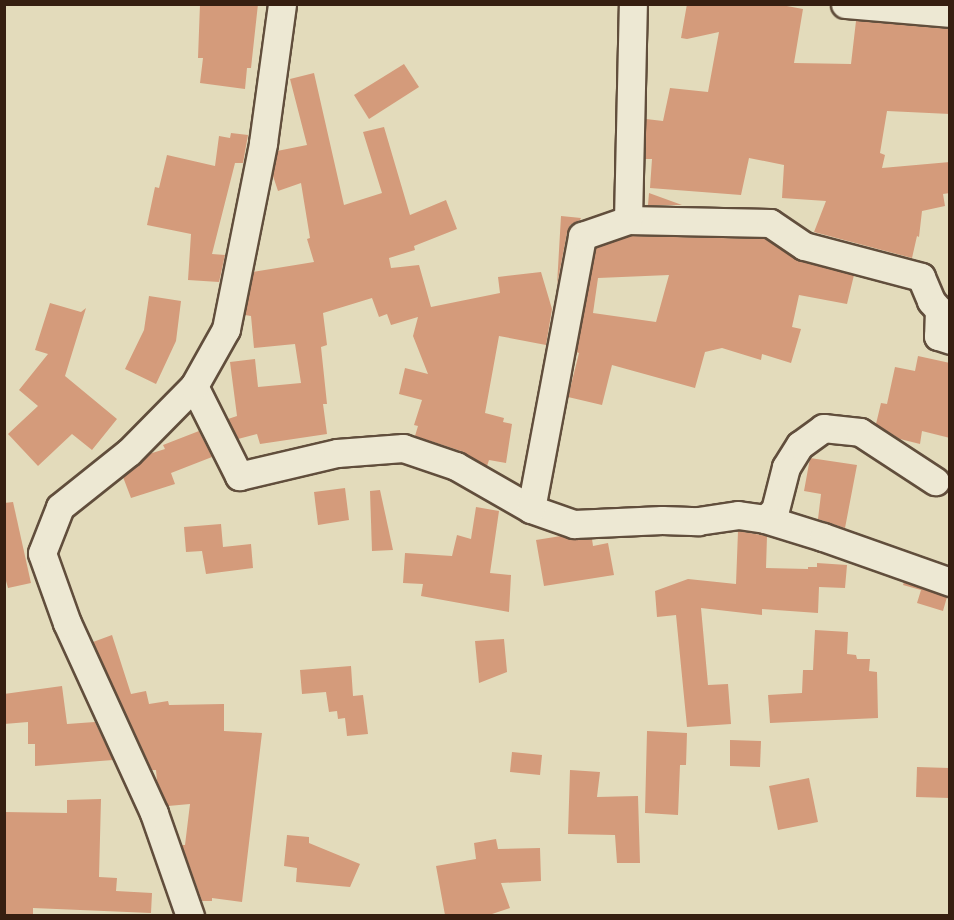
<!DOCTYPE html>
<style>
body{margin:0}
#map{position:relative;width:954px;height:920px;overflow:hidden;background:#e3dbbb;font-family:"Old Standard TT",serif}
div>[style]{position:absolute}
[style*='--x']{left:calc(var(--x)*1px);top:calc(var(--y)*1px);width:calc(var(--w)*1px);rotate:calc(var(--a)*1deg)}
.building>*{inset:0;background:#d49b7b}
.roads{filter:drop-shadow(2px 0 #614e3c) drop-shadow(-2px 0 #614e3c) drop-shadow(0 2px #614e3c) drop-shadow(0 -2px #614e3c)}
.street>*{height:27px;margin:-13.5px;padding:0 13.5px;transform-origin:13.5px;border-radius:13.5px;background:#ede8d3}
span{translate:-50% -50%;white-space:nowrap;text-align:center;line-height:1.15;-webkit-text-stroke:5px #ede8d3;paint-order:stroke}
.frame{position:absolute;inset:0;border:6px solid #361f11;pointer-events:none}
</style>
<div id="map">
<div class="building">
<div style="clip-path:polygon(200px 4px,258px 4px,251px 68px,247px 68px,245px 89px,200px 83px,203px 58px,198px 58px)"></div>
<div style="clip-path:polygon(687px 4px,776px 4px,803px 9px,794px 63px,851px 64px,856px 21px,950px 29px,950px 114px,887px 111px,880px 153px,885px 155px,882px 168px,950px 162px,950px 193px,943px 194px,945px 206px,922px 211px,919px 237px,917px 236px,912px 258px,814px 232px,826px 201px,782px 198px,784px 165px,749px 158px,741px 195px,650px 188px,652px 159px,645px 159px,646px 119px,663px 121px,670px 88px,708px 92px,719px 32px,687px 39px,681px 38px)"></div>
<div style="clip-path:polygon(404px 64px,419px 87px,369px 119px,354px 95px)"></div>
<div style="clip-path:polygon(314px 73px,344px 205px,382px 193px,363px 132px,384px 127px,410px 215px,446px 200px,457px 229px,414px 246px,415px 250px,389px 258px,391px 268px,419px 265px,431px 307px,500px 293px,498px 277px,541px 272px,552px 309px,546px 345px,499px 336px,485px 413px,504px 418px,503px 422px,512px 424px,506px 463px,489px 460px,487px 466px,461px 451px,415px 436px,418px 426px,414px 425px,422px 400px,399px 394px,405px 368px,428px 374px,413px 336px,418px 317px,391px 325px,387px 314px,379px 317px,372px 298px,323px 313px,327px 345px,321px 347px,327px 404px,323px 404px,327px 434px,260px 444px,257px 434px,238px 439px,228px 419px,237px 416px,230px 362px,255px 359px,258px 387px,301px 383px,295px 344px,254px 348px,251px 316px,245px 315px,253px 272px,314px 262px,307px 239px,310px 238px,301px 183px,278px 191px,273px 176px,277px 151px,307px 145px,290px 79px)"></div>
<div style="clip-path:polygon(231px 133px,248px 135px,243px 163px,235px 163px,212px 254px,225px 255px,219px 282px,188px 280px,191px 234px,147px 225px,155px 187px,159px 188px,167px 155px,215px 166px,219px 136px,230px 138px)"></div>
<div style="clip-path:polygon(649px 193px,682px 205px,648px 205px)"></div>
<div style="clip-path:polygon(561px 216px,581px 218px,580px 220px,570px 225px,567px 233px,557px 285px)"></div>
<div style="clip-path:polygon(evenodd,630px 236px,766px 239px,800px 261px,854px 275px,847px 304px,799px 295px,792px 327px,801px 329px,791px 363px,762px 354px,761px 360px,722px 348px,705px 352px,695px 388px,612px 365px,602px 405px,568px 397px,579px 353px,576px 352px,596px 248px,630px 236px,669px 275px,656px 322px,593px 313px,598px 278px,669px 275px)"></div>
<div style="clip-path:polygon(149px 296px,181px 301px,176px 341px,156px 384px,125px 369px,144px 330px)"></div>
<div style="clip-path:polygon(50px 303px,81px 312px,86px 308px,65px 376px,117px 419px,92px 450px,72px 434px,38px 466px,8px 434px,38px 406px,19px 390px,48px 354px,35px 350px)"></div>
<div style="clip-path:polygon(918px 356px,950px 363px,950px 438px,922px 431px,920px 444px,900px 439px,876px 424px,881px 403px,887px 404px,895px 367px,915px 371px)"></div>
<div style="clip-path:polygon(199px 431px,212px 457px,171px 473px,175px 484px,131px 498px,123px 477px,149px 454px,165px 449px,163px 445px)"></div>
<div style="clip-path:polygon(810px 458px,857px 465px,845px 528px,818px 519px,821px 494px,804px 491px)"></div>
<div style="clip-path:polygon(345px 488px,349px 520px,318px 525px,314px 492px)"></div>
<div style="clip-path:polygon(380px 490px,393px 550px,372px 551px,370px 491px)"></div>
<div style="clip-path:polygon(13px 502px,31px 583px,8px 588px,4px 574px,4px 503px)"></div>
<div style="clip-path:polygon(476px 507px,499px 511px,490px 573px,511px 575px,509px 612px,421px 596px,423px 584px,403px 583px,405px 553px,452px 556px,457px 535px,471px 539px)"></div>
<div style="clip-path:polygon(221px 524px,223px 547px,251px 544px,253px 568px,206px 574px,202px 551px,186px 552px,184px 527px)"></div>
<div style="clip-path:polygon(738px 531px,767px 536px,766px 568px,808px 569px,808px 567px,817px 567px,817px 563px,847px 565px,845px 588px,819px 587px,818px 613px,762px 609px,762px 615px,701px 608px,708px 685px,728px 684px,731px 724px,687px 727px,676px 615px,657px 617px,655px 591px,688px 579px,736px 584px)"></div>
<div style="clip-path:polygon(561px 536px,574px 540px,592px 539px,593px 546px,608px 543px,614px 575px,544px 586px,536px 540px)"></div>
<div style="clip-path:polygon(904px 582px,947px 597px,943px 611px,917px 603px,921px 590px,903px 585px)"></div>
<div style="clip-path:polygon(815px 630px,848px 632px,847px 654px,856px 655px,857px 659px,870px 659px,869px 671px,877px 672px,878px 718px,770px 723px,768px 695px,802px 693px,803px 670px,813px 670px)"></div>
<div style="clip-path:polygon(112px 635px,131px 694px,146px 691px,149px 704px,168px 701px,169px 705px,224px 704px,224px 731px,262px 733px,242px 902px,212px 898px,212px 901px,202px 901px,182px 845px,185px 845px,190px 804px,168px 806px,157px 781px,156px 770px,152px 770px,93px 642px)"></div>
<div style="clip-path:polygon(504px 639px,507px 672px,479px 683px,475px 641px)"></div>
<div style="clip-path:polygon(351px 666px,353px 696px,363px 695px,368px 734px,347px 736px,345px 718px,338px 719px,337px 711px,329px 712px,326px 692px,302px 694px,300px 670px)"></div>
<div style="clip-path:polygon(62px 686px,67px 724px,95px 722px,113px 760px,35px 766px,35px 744px,28px 744px,28px 722px,4px 724px,4px 694px)"></div>
<div style="clip-path:polygon(647px 731px,687px 733px,686px 765px,680px 765px,678px 815px,645px 813px)"></div>
<div style="clip-path:polygon(730px 740px,761px 741px,760px 767px,730px 766px)"></div>
<div style="clip-path:polygon(512px 752px,542px 755px,540px 775px,510px 772px)"></div>
<div style="clip-path:polygon(917px 767px,949px 768px,949px 798px,916px 797px)"></div>
<div style="clip-path:polygon(570px 770px,600px 772px,597px 797px,638px 796px,640px 863px,617px 863px,615px 835px,568px 834px)"></div>
<div style="clip-path:polygon(809px 778px,818px 822px,778px 830px,769px 786px)"></div>
<div style="clip-path:polygon(101px 799px,99px 877px,117px 878px,116px 891px,152px 893px,151px 913px,33px 908px,33px 915px,4px 915px,4px 812px,67px 813px,67px 800px)"></div>
<div style="clip-path:polygon(287px 835px,309px 837px,309px 843px,360px 864px,350px 887px,296px 882px,297px 868px,284px 866px)"></div>
<div style="clip-path:polygon(496px 839px,498px 849px,540px 848px,541px 881px,501px 883px,510px 908px,489px 915px,445px 915px,436px 866px,476px 859px,474px 843px)"></div>
</div>
<div class="roads">
<div class="street">
<div style="--x:845;--y:4;--w:105;--a:4.9"></div>
<div style="--x:628;--y:220;--w:142;--a:1.2"></div>
<div style="--x:770;--y:223;--w:41;--a:34.1"></div>
<div style="--x:804;--y:246;--w:121;--a:14.8"></div>
<div style="--x:921;--y:277;--w:26;--a:67"></div>
<div style="--x:931;--y:301;--w:12;--a:48"></div>
<div style="--x:939;--y:310;--w:26;--a:92"></div>
<div style="--x:938;--y:336;--w:13;--a:18"></div>
<div style="--x:194;--y:386;--w:101;--a:63.4"></div>
<div style="--x:239;--y:476;--w:101;--a:-13.2"></div>
<div style="--x:337;--y:453;--w:66;--a:-4.3"></div>
<div style="--x:403;--y:448;--w:56;--a:18.8"></div>
<div style="--x:456;--y:466;--w:86;--a:29.8"></div>
<div style="--x:531;--y:509;--w:46;--a:19.2"></div>
<div style="--x:574;--y:524;--w:88;--a:-2.6"></div>
<div style="--x:662;--y:520;--w:36;--a:2"></div>
<div style="--x:698;--y:521;--w:40;--a:-8.5"></div>
<div style="--x:738;--y:515;--w:27;--a:8"></div>
<div style="--x:765;--y:519;--w:13;--a:-42"></div>
<div style="--x:775;--y:510;--w:44;--a:-75.7"></div>
<div style="--x:786;--y:467;--w:26;--a:-58"></div>
<div style="--x:800;--y:445;--w:29;--a:-36"></div>
<div style="--x:823;--y:428;--w:37;--a:6"></div>
<div style="--x:860;--y:432;--w:90;--a:33.2"></div>
<div style="--x:531;--y:509;--w:278;--a:-79.4"></div>
<div style="--x:582;--y:236;--w:49;--a:-19.2"></div>
<div style="--x:628;--y:220;--w:216;--a:-88.7"></div>
<div style="--x:765;--y:519;--w:61;--a:17.2"></div>
<div style="--x:823;--y:537;--w:135;--a:19.5"></div>
<div style="--x:190;--y:916;--w:109;--a:-109.3"></div>
<div style="--x:154;--y:813;--w:209;--a:-114.6"></div>
<div style="--x:67;--y:623;--w:74;--a:-109.7"></div>
<div style="--x:42;--y:553;--w:49;--a:-68.6"></div>
<div style="--x:60;--y:507;--w:88;--a:-38.6"></div>
<div style="--x:129;--y:452;--w:93;--a:-45.4"></div>
<div style="--x:194;--y:386;--w:65;--a:-60.7"></div>
<div style="--x:226;--y:329;--w:190;--a:-78.7"></div>
<div style="--x:263;--y:143;--w:140;--a:-82.2"></div>
</div>
</div>
<div class="frame"></div>
</div>
